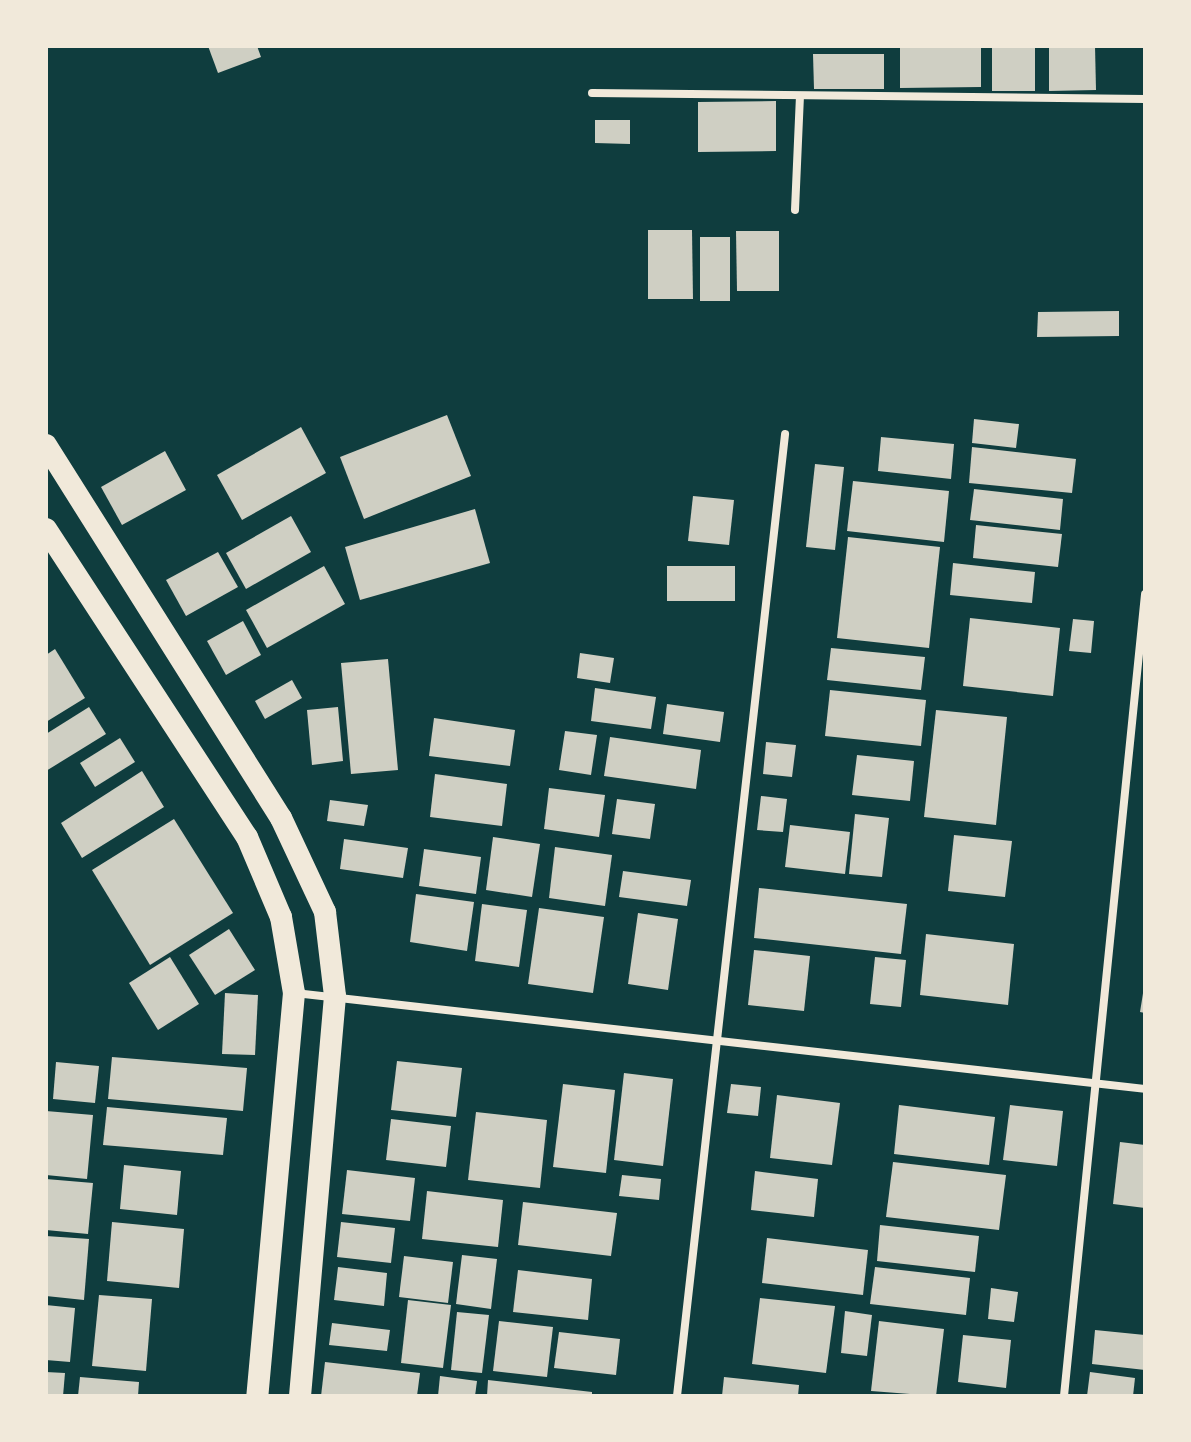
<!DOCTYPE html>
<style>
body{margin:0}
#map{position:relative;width:1191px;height:1442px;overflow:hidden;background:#0f3d3e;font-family:Mulish,sans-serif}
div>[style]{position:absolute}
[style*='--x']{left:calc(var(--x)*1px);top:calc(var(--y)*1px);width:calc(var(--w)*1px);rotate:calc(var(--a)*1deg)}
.building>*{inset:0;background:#cfcfc3}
.minor>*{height:8px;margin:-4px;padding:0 4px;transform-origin:4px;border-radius:4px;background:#f1e9da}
.trunk>*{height:22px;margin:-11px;padding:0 11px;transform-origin:11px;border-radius:11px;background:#f1e9da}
span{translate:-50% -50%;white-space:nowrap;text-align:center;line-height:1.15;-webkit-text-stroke:7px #f1e9da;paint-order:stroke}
.frame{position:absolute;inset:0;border:48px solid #f1e9da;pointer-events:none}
</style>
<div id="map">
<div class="building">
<div style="clip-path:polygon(208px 46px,257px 46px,261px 57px,218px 73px)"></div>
<div style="clip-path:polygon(900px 46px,981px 46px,981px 87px,900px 88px)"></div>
<div style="clip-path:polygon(992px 46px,1035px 46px,1035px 91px,992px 91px)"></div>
<div style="clip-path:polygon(1049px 46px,1095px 46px,1096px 90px,1049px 91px)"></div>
<div style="clip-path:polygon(813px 54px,884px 54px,884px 89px,814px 89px)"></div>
<div style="clip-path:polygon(776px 101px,776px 151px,698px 152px,698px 102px)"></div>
<div style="clip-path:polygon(595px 120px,630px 120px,630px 144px,595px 143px)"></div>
<div style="clip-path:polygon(648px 230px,692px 230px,693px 299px,648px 299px)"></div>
<div style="clip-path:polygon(736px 231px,779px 231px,779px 291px,737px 291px)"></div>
<div style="clip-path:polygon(700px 237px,730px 237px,730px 301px,700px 301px)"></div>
<div style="clip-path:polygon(1119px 311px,1119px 336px,1037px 337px,1038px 312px)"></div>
<div style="clip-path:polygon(447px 415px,471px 476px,364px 519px,340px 457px)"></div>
<div style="clip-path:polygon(974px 419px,1019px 424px,1016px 448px,972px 443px)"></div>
<div style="clip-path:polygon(301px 427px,326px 473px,242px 520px,217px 475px)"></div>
<div style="clip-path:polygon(881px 437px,954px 444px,951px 479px,878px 471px)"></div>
<div style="clip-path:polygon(972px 447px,1076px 459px,1072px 493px,969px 483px)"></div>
<div style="clip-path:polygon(165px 451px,186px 490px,122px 525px,101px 487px)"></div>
<div style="clip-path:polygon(815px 464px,844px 467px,835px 550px,806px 547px)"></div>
<div style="clip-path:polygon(853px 481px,949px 491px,944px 542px,847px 531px)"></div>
<div style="clip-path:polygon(974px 489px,1063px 499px,1060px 530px,970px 520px)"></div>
<div style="clip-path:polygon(693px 496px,734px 500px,729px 545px,688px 541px)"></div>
<div style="clip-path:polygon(475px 509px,490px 563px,360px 600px,345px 547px)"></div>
<div style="clip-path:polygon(291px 516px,311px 552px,246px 589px,226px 553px)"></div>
<div style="clip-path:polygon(976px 525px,1062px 534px,1058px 567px,973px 558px)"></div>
<div style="clip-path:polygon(848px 537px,940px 547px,929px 648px,837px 638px)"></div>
<div style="clip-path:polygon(218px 552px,238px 587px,186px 616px,166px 580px)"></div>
<div style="clip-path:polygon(953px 563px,1035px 572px,1032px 603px,950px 595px)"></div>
<div style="clip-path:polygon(324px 566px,345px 604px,267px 648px,246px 610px)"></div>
<div style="clip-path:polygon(667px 566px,735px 566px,735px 601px,667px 601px)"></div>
<div style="clip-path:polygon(970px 618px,1060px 628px,1053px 696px,963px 686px)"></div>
<div style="clip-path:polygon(1073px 619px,1094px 621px,1091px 653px,1069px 651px)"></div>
<div style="clip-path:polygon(243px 621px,261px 655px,226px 675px,207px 641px)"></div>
<div style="clip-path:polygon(831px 648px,925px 657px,921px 690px,827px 680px)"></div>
<div style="clip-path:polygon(55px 649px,85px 698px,46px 722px,46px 655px)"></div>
<div style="clip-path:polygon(580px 653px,614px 658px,610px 683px,577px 678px)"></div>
<div style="clip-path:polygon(388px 659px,398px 770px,351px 774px,341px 663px)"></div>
<div style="clip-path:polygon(292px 680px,302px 698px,265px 719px,255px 701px)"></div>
<div style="clip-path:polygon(595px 688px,656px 697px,651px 729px,591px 721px)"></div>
<div style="clip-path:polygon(830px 690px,926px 700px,921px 746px,825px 736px)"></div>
<div style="clip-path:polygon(667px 704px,724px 712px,720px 742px,663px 734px)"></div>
<div style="clip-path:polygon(89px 707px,106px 734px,46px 771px,46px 734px)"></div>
<div style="clip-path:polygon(338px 707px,343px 761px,312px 765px,307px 710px)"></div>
<div style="clip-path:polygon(936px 710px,1007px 717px,996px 825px,924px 817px)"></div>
<div style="clip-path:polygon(434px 718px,515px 730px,510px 766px,429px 756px)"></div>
<div style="clip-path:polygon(565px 731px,597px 735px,591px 775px,559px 770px)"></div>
<div style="clip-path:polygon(610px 737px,701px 750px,696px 789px,604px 776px)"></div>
<div style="clip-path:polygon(120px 738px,135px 762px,95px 787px,80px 763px)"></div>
<div style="clip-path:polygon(766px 742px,796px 745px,792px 777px,763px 774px)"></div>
<div style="clip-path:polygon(857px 755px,914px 761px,910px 801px,852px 795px)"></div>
<div style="clip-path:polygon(142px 771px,164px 807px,82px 858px,61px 823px)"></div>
<div style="clip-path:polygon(435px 774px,507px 784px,502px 826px,430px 817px)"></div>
<div style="clip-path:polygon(549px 788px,605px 795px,599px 837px,544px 829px)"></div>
<div style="clip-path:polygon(761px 796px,787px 799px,783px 832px,757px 830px)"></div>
<div style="clip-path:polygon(617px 799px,655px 804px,650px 839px,612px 834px)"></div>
<div style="clip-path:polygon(330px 800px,368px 805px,364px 826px,327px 821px)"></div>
<div style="clip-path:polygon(855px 814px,889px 818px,882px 877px,849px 874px)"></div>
<div style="clip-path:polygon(174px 819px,233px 913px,150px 965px,92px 870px)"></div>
<div style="clip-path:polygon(790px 825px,850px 832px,845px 874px,785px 867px)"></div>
<div style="clip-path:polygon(954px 835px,1012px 841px,1005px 897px,948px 891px)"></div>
<div style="clip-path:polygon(493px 837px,540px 844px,532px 897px,486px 890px)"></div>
<div style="clip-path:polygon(344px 839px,408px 848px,403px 878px,340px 869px)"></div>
<div style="clip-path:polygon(555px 847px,612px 855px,605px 906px,549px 898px)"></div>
<div style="clip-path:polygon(424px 849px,481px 857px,476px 894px,419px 886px)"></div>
<div style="clip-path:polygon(623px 871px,691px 880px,687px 906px,619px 897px)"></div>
<div style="clip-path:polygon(759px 888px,907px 904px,901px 954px,754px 938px)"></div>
<div style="clip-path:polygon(416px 894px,474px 902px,467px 951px,410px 942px)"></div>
<div style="clip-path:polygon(482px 904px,527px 910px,519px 967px,475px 961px)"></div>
<div style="clip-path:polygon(539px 908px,604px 917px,593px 993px,528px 984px)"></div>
<div style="clip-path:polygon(638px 913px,678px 919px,668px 990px,628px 984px)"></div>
<div style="clip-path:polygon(229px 929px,255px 970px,215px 995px,189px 955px)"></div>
<div style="clip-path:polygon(926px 934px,1014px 944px,1008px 1005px,920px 995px)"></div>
<div style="clip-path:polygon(754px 950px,810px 956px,804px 1011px,748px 1005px)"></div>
<div style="clip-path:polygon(170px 957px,199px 1004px,158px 1030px,129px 983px)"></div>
<div style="clip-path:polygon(875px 957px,906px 960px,901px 1007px,870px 1004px)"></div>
<div style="clip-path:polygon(1145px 981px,1145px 1013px,1140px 1012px)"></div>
<div style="clip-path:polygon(225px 993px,258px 995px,255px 1055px,222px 1054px)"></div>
<div style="clip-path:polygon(112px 1057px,247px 1068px,243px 1111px,108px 1099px)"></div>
<div style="clip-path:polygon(397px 1061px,462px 1068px,456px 1117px,391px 1110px)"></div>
<div style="clip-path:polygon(56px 1062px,99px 1066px,95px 1103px,53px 1099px)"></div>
<div style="clip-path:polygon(624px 1073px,673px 1079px,663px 1166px,614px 1160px)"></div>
<div style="clip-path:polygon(563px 1084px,615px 1090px,606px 1173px,553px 1167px)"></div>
<div style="clip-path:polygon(731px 1084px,761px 1087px,758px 1116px,727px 1113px)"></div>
<div style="clip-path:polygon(777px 1095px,840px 1103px,832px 1165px,770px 1158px)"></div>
<div style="clip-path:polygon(899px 1105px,995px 1117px,989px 1165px,894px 1154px)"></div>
<div style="clip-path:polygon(1010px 1105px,1063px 1111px,1057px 1166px,1003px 1160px)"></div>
<div style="clip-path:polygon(107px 1107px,227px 1118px,223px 1155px,103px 1145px)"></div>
<div style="clip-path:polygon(46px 1111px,93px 1115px,87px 1179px,46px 1175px)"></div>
<div style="clip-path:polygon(476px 1112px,547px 1120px,540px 1188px,468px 1180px)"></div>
<div style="clip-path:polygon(391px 1119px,451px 1126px,446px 1167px,386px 1160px)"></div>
<div style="clip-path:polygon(1120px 1142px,1145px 1145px,1145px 1208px,1113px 1204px)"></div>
<div style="clip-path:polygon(893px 1162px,1006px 1175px,999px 1230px,886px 1217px)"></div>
<div style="clip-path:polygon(124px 1165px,181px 1171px,177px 1215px,120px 1209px)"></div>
<div style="clip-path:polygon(347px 1170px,415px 1178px,410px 1221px,342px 1214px)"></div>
<div style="clip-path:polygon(755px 1171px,818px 1179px,814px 1217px,751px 1210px)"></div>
<div style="clip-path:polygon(622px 1175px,661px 1179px,659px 1200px,619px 1196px)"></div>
<div style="clip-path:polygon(46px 1179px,93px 1183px,88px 1234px,46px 1230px)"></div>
<div style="clip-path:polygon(427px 1191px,503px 1200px,498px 1247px,422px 1239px)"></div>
<div style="clip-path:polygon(523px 1202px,617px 1213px,611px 1256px,518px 1245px)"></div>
<div style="clip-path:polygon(112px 1222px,184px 1229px,179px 1288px,107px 1281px)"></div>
<div style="clip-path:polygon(341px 1222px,395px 1228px,391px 1263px,337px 1257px)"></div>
<div style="clip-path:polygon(880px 1225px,979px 1236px,975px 1272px,877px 1261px)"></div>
<div style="clip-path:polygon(46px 1236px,89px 1239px,84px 1300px,46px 1296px)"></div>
<div style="clip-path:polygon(767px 1238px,868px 1250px,863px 1295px,762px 1283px)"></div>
<div style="clip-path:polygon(462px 1255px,497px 1259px,491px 1309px,456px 1304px)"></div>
<div style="clip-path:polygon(404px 1256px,453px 1262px,448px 1303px,399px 1297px)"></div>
<div style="clip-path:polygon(338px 1267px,387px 1273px,384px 1306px,334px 1300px)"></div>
<div style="clip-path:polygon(875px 1267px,970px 1278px,966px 1315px,870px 1304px)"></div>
<div style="clip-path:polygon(518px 1270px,592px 1279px,588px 1320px,513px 1312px)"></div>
<div style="clip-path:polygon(991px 1288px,1018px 1292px,1014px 1322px,988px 1319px)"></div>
<div style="clip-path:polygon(99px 1295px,152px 1299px,146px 1371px,92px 1366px)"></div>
<div style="clip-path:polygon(760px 1298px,835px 1306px,826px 1373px,752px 1364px)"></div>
<div style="clip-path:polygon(408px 1300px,451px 1305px,443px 1368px,401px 1363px)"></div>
<div style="clip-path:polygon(46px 1305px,75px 1308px,70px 1362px,46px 1360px)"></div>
<div style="clip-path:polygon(845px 1311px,872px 1315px,867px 1356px,841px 1353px)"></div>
<div style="clip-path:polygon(457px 1312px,489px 1315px,482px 1373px,451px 1370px)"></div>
<div style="clip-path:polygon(499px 1321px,553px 1327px,547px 1377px,493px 1371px)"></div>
<div style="clip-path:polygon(879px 1321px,944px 1329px,936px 1396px,871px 1391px)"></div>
<div style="clip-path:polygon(332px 1323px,390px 1330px,387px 1351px,329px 1345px)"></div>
<div style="clip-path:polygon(1095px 1330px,1145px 1335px,1145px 1370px,1092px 1364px)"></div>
<div style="clip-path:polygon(559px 1332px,620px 1339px,616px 1375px,554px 1368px)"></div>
<div style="clip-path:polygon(963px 1335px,1011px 1340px,1006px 1388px,958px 1382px)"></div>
<div style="clip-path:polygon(325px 1362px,420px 1373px,417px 1396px,321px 1396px)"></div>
<div style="clip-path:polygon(46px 1372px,65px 1373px,63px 1396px,46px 1396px)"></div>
<div style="clip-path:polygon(1090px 1372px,1135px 1378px,1133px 1396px,1087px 1396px)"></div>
<div style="clip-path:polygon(440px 1376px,477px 1381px,475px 1396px,438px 1396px)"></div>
<div style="clip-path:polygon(80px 1377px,139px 1382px,138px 1396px,78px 1396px)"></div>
<div style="clip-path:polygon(724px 1377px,799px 1385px,798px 1396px,722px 1396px)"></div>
<div style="clip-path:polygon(488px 1380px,592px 1392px,592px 1396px,487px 1396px)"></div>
</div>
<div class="minor">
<div style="--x:592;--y:93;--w:553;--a:0.62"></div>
<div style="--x:795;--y:210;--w:113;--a:-87.5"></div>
<div style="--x:295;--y:993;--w:855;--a:6.44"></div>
<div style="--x:677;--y:1396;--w:968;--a:-83.59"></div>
<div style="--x:1064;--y:1396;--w:806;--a:-84.23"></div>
</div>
<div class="trunk">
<div style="--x:46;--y:445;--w:441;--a:57.8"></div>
<div style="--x:281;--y:818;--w:104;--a:64.9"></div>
<div style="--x:325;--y:912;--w:85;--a:83.2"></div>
<div style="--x:335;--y:996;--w:402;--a:95"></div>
<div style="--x:46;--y:529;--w:368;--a:56.9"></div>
<div style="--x:247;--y:837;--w:87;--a:67"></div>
<div style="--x:281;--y:917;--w:77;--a:80.3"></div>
<div style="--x:294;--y:993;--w:405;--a:95.2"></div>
</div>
<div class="frame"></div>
</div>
